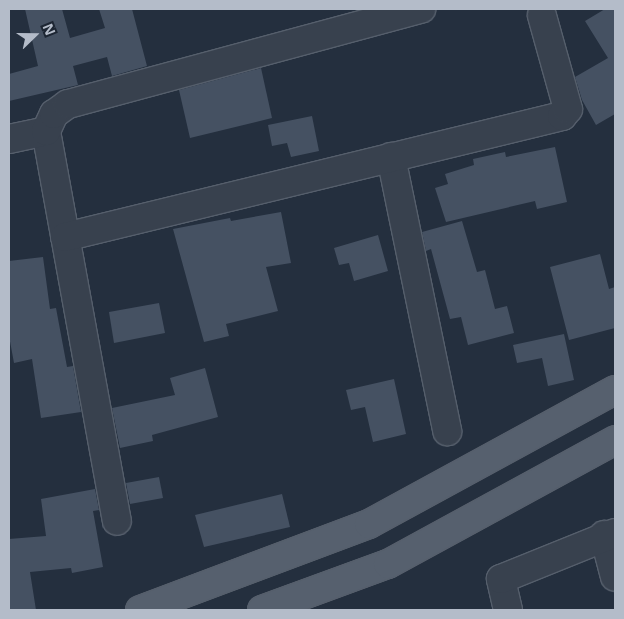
<!DOCTYPE html>
<style>
body{margin:0}
#map{position:relative;width:624px;height:619px;overflow:hidden;background:#242f3e;font-family:"Open Sans",sans-serif}
div>[style]{position:absolute}
[style*='--x']{left:calc(var(--x)*1px);top:calc(var(--y)*1px);width:calc(var(--w)*1px);rotate:calc(var(--a)*1deg)}
.building>*{inset:0;background:#455162}
.roads{filter:drop-shadow(1px 0 #565f6c) drop-shadow(-1px 0 #565f6c) drop-shadow(0 1px #565f6c) drop-shadow(0 -1px #565f6c)}
.minor>*{height:28px;margin:-14px;padding:0 14px;transform-origin:14px;border-radius:14px;background:#38414e}
.major>*{height:28px;margin:-14px;padding:0 14px;transform-origin:14px;border-radius:14px;background:#56606e}
span{translate:-50% -50%;white-space:nowrap;text-align:center;line-height:1.15;-webkit-text-stroke:4px #1d2633;paint-order:stroke}
.frame{position:absolute;inset:0;border:10px solid #b4bcc9;pointer-events:none}
.north{position:absolute;left:10px;top:10px;width:50px;height:50px;-webkit-text-stroke:4px #1d2633;paint-order:stroke;rotate:68deg;font-size:14px;font-weight:700;line-height:20px;text-align:center;color:#b4bcc9}
.north::after{content:'';display:block;margin:auto;width:18px;height:22px;background:#b4bcc9;clip-path:polygon(50% 0,100% 100%,50% 72%,0 100%)}
</style>
<div id="map">
<div class="building">
<div style="clip-path:polygon(25px 9px,62px 9px,70px 38px,105px 28px,99px 9px,132px 9px,147px 66px,112px 76px,107px 57px,73px 66px,78px 85px,9px 101px,9px 74px,38px 66px)"></div>
<div style="clip-path:polygon(605px 9px,615px 9px,615px 114px,596px 125px,582px 100px,575px 77px,608px 58px,585px 21px)"></div>
<div style="clip-path:polygon(261px 68px,272px 118px,190px 138px,179px 90px)"></div>
<div style="clip-path:polygon(312px 116px,319px 151px,291px 157px,287px 143px,272px 146px,268px 125px)"></div>
<div style="clip-path:polygon(555px 147px,567px 202px,537px 209px,535px 201px,446px 222px,435px 188px,448px 184px,445px 174px,474px 165px,473px 159px,505px 152px,506px 157px)"></div>
<div style="clip-path:polygon(281px 212px,291px 263px,266px 267px,278px 311px,226px 324px,229px 336px,204px 342px,173px 229px,230px 218px,231px 221px)"></div>
<div style="clip-path:polygon(462px 221px,477px 272px,485px 270px,495px 309px,507px 306px,514px 333px,468px 345px,461px 317px,450px 319px,431px 249px,426px 251px,422px 232px)"></div>
<div style="clip-path:polygon(378px 235px,388px 271px,354px 281px,349px 263px,339px 265px,334px 248px)"></div>
<div style="clip-path:polygon(600px 254px,609px 289px,615px 287px,615px 328px,569px 340px,550px 267px)"></div>
<div style="clip-path:polygon(43px 257px,50px 309px,56px 308px,67px 367px,73px 366px,81px 412px,41px 418px,32px 359px,14px 363px,9px 336px,9px 261px)"></div>
<div style="clip-path:polygon(159px 303px,165px 333px,114px 343px,109px 312px)"></div>
<div style="clip-path:polygon(564px 334px,574px 380px,548px 386px,542px 358px,517px 363px,513px 345px)"></div>
<div style="clip-path:polygon(205px 368px,218px 417px,152px 435px,153px 441px,120px 448px,112px 408px,175px 395px,170px 378px)"></div>
<div style="clip-path:polygon(394px 379px,406px 434px,373px 442px,365px 407px,351px 410px,346px 390px)"></div>
<div style="clip-path:polygon(159px 477px,163px 498px,130px 504px,126px 483px)"></div>
<div style="clip-path:polygon(95px 489px,99px 510px,93px 511px,103px 567px,72px 573px,71px 568px,30px 572px,36px 610px,9px 610px,9px 539px,46px 536px,41px 499px)"></div>
<div style="clip-path:polygon(282px 494px,290px 527px,204px 547px,195px 515px)"></div>
</div>
<div class="roads">
<div class="minor">
<div style="--x:46;--y:131;--w:396;--a:79.7"></div>
<div style="--x:9;--y:139;--w:38;--a:-12"></div>
<div style="--x:46;--y:131;--w:19;--a:-65"></div>
<div style="--x:54;--y:114;--w:17;--a:-36"></div>
<div style="--x:68;--y:104;--w:366;--a:-15.1"></div>
<div style="--x:391;--y:157;--w:280;--a:78.4"></div>
<div style="--x:65;--y:237;--w:512;--a:-13.68"></div>
<div style="--x:562;--y:116;--w:9;--a:-49"></div>
<div style="--x:568;--y:109;--w:97;--a:-105.6"></div>
<div style="--x:604;--y:535;--w:43;--a:75.3"></div>
<div style="--x:508;--y:610;--w:32;--a:-103"></div>
<div style="--x:501;--y:579;--w:123;--a:-22"></div>
</div>
<div class="major">
<div style="--x:140;--y:610;--w:245;--a:-20.6"></div>
<div style="--x:369;--y:524;--w:280;--a:-28.6"></div>
<div style="--x:262;--y:610;--w:134;--a:-20.1"></div>
<div style="--x:388;--y:564;--w:259;--a:-28.6"></div>
</div>
</div>
<div class="frame"></div>
<div class="north">N</div>
</div>
